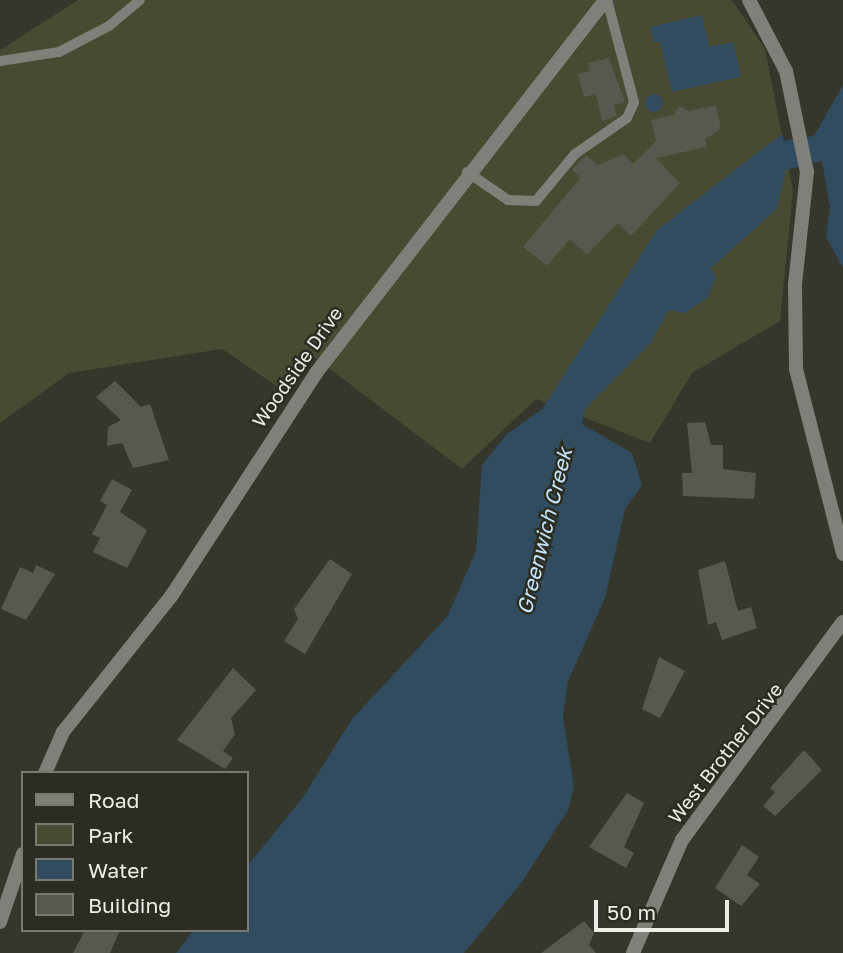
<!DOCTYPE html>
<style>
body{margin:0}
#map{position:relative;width:843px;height:953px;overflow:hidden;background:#35362c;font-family:"Golos Text",sans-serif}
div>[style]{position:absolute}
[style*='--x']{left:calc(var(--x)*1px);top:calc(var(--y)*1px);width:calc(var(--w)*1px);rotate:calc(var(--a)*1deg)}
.green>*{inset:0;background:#484a32}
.water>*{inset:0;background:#324c5f}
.round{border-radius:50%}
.building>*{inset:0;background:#58594e}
.service>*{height:10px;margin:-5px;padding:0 5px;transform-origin:5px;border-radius:5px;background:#7f807a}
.minor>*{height:14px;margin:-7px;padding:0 7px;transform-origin:7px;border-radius:7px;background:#7f807a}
span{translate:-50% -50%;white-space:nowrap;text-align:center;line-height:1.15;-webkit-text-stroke:5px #2b2c22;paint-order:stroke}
.street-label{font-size:19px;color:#ecede6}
.water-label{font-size:21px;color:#c6e5fc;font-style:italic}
.legend{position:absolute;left:21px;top:771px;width:228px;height:161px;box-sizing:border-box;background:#2b2c22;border:2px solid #787970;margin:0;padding:9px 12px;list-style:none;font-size:21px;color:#ecede6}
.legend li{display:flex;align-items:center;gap:14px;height:35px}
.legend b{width:35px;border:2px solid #787970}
.scale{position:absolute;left:594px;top:900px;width:135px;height:32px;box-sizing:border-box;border:4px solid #ecede6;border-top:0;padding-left:9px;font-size:21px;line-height:24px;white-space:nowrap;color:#ecede6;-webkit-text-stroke:5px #2b2c22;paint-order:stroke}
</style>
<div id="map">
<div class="green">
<div style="clip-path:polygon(78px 0,732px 0,765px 49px,793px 191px,780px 321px,692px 373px,650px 443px,536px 399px,462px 469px,314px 357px,287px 393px,222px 349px,69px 373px,0 423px,0 50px)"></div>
</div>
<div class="water">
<div style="clip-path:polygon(702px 15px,709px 47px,733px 42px,741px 77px,672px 92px,660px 42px,654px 42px,650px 27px)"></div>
<div style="clip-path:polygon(843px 85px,843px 268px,826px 237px,830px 207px,822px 161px,786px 170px,777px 209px,711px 268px,716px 278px,707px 298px,685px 313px,669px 310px,650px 344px,585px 409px,582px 424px,632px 453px,642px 485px,625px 509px,605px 598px,568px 681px,563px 717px,574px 787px,568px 810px,522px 882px,464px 953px,176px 953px,194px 930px,247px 930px,247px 866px,301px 800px,353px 718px,447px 617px,476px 551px,482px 465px,507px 434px,542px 409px,657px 230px,782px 134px,784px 141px,814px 136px)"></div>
<div class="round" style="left:645px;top:94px;width:18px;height:18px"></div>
</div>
<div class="building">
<div style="clip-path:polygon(609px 58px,625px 102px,614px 105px,617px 116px,602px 121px,596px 94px,584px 97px,578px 74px,590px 71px,588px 63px)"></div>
<div style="clip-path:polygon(716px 105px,721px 129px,705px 139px,707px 147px,656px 158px,680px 183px,631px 236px,618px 223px,587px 255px,570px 239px,547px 266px,523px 247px,580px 178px,572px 169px,586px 155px,598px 165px,623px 154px,633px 164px,656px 141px,651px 120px,674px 115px,679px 106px,689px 111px)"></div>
<div style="clip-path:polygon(115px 381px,141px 407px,150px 404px,169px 460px,133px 468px,122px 443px,107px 446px,108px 427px,121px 420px,96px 397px)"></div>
<div style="clip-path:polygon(705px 422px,711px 445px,723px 445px,723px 469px,756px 473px,754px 499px,683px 496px,682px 473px,692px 473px,687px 423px)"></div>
<div style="clip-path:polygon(112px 479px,132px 490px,120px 512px,147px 530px,127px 568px,93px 552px,100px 538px,92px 534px,107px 505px,100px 501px)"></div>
<div style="clip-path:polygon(330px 559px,352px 574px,305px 654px,284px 641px,298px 619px,294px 609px)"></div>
<div style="clip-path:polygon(725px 561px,738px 611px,751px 607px,757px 628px,722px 640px,716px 622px,708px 625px,698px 570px)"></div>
<div style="clip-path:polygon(36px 565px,55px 574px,26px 620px,1px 609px,20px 567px,33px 573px)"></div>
<div style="clip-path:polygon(659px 657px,685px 671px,660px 718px,642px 709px)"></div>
<div style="clip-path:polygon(233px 668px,256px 690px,231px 718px,235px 734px,223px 751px,233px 758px,225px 769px,177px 740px)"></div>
<div style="clip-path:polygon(804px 750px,822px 770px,775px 816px,763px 806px,775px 792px,770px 788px)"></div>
<div style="clip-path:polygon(627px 793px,644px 803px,624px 847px,634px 853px,626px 868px,589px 847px)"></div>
<div style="clip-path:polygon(742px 845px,759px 857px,747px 875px,760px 884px,741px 906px,715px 888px)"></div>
<div style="clip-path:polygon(584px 921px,594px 933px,589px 945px,596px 953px,541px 953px)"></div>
<div style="clip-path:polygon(85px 930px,120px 930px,110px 953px,73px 953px)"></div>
</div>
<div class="service">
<div style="--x:0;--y:61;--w:60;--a:-8.7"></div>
<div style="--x:59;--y:52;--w:56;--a:-27.5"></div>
<div style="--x:109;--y:26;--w:40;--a:-40"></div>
<div style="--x:467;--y:172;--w:50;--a:34.3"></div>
<div style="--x:508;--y:200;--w:28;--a:2"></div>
<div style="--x:536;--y:201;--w:61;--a:-50.3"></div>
<div style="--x:575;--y:154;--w:63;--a:-34.7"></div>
<div style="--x:627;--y:118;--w:17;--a:-66"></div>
<div style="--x:634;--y:102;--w:106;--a:-104.8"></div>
</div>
<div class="minor">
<div style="--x:749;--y:0;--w:80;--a:62.5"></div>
<div style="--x:786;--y:71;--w:103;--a:78.3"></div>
<div style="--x:807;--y:172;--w:114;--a:96.1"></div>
<div style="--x:795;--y:285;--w:84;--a:89.3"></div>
<div style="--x:796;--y:369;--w:191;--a:75.7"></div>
<div style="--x:45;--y:773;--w:45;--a:-66.3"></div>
<div style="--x:63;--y:732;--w:175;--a:-51.5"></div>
<div style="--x:172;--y:595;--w:265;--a:-57"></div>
<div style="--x:316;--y:373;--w:472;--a:-52.2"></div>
<div style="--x:0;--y:922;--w:72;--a:-71.3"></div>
<div style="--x:633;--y:953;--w:123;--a:-66.6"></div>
<div style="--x:682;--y:840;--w:271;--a:-53.6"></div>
</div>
<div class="street-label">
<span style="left:297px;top:367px;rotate:-55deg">Woodside Drive</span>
<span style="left:725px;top:753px;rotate:-52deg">West Brother Drive</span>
</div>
<div class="water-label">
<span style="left:544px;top:531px;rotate:-76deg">Greenwich Creek</span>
</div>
<ul class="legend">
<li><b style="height:9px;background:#7f807a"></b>Road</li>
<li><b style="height:19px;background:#484a32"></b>Park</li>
<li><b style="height:19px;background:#324c5f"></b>Water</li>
<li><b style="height:19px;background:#58594e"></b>Building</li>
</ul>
<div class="scale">50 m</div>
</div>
